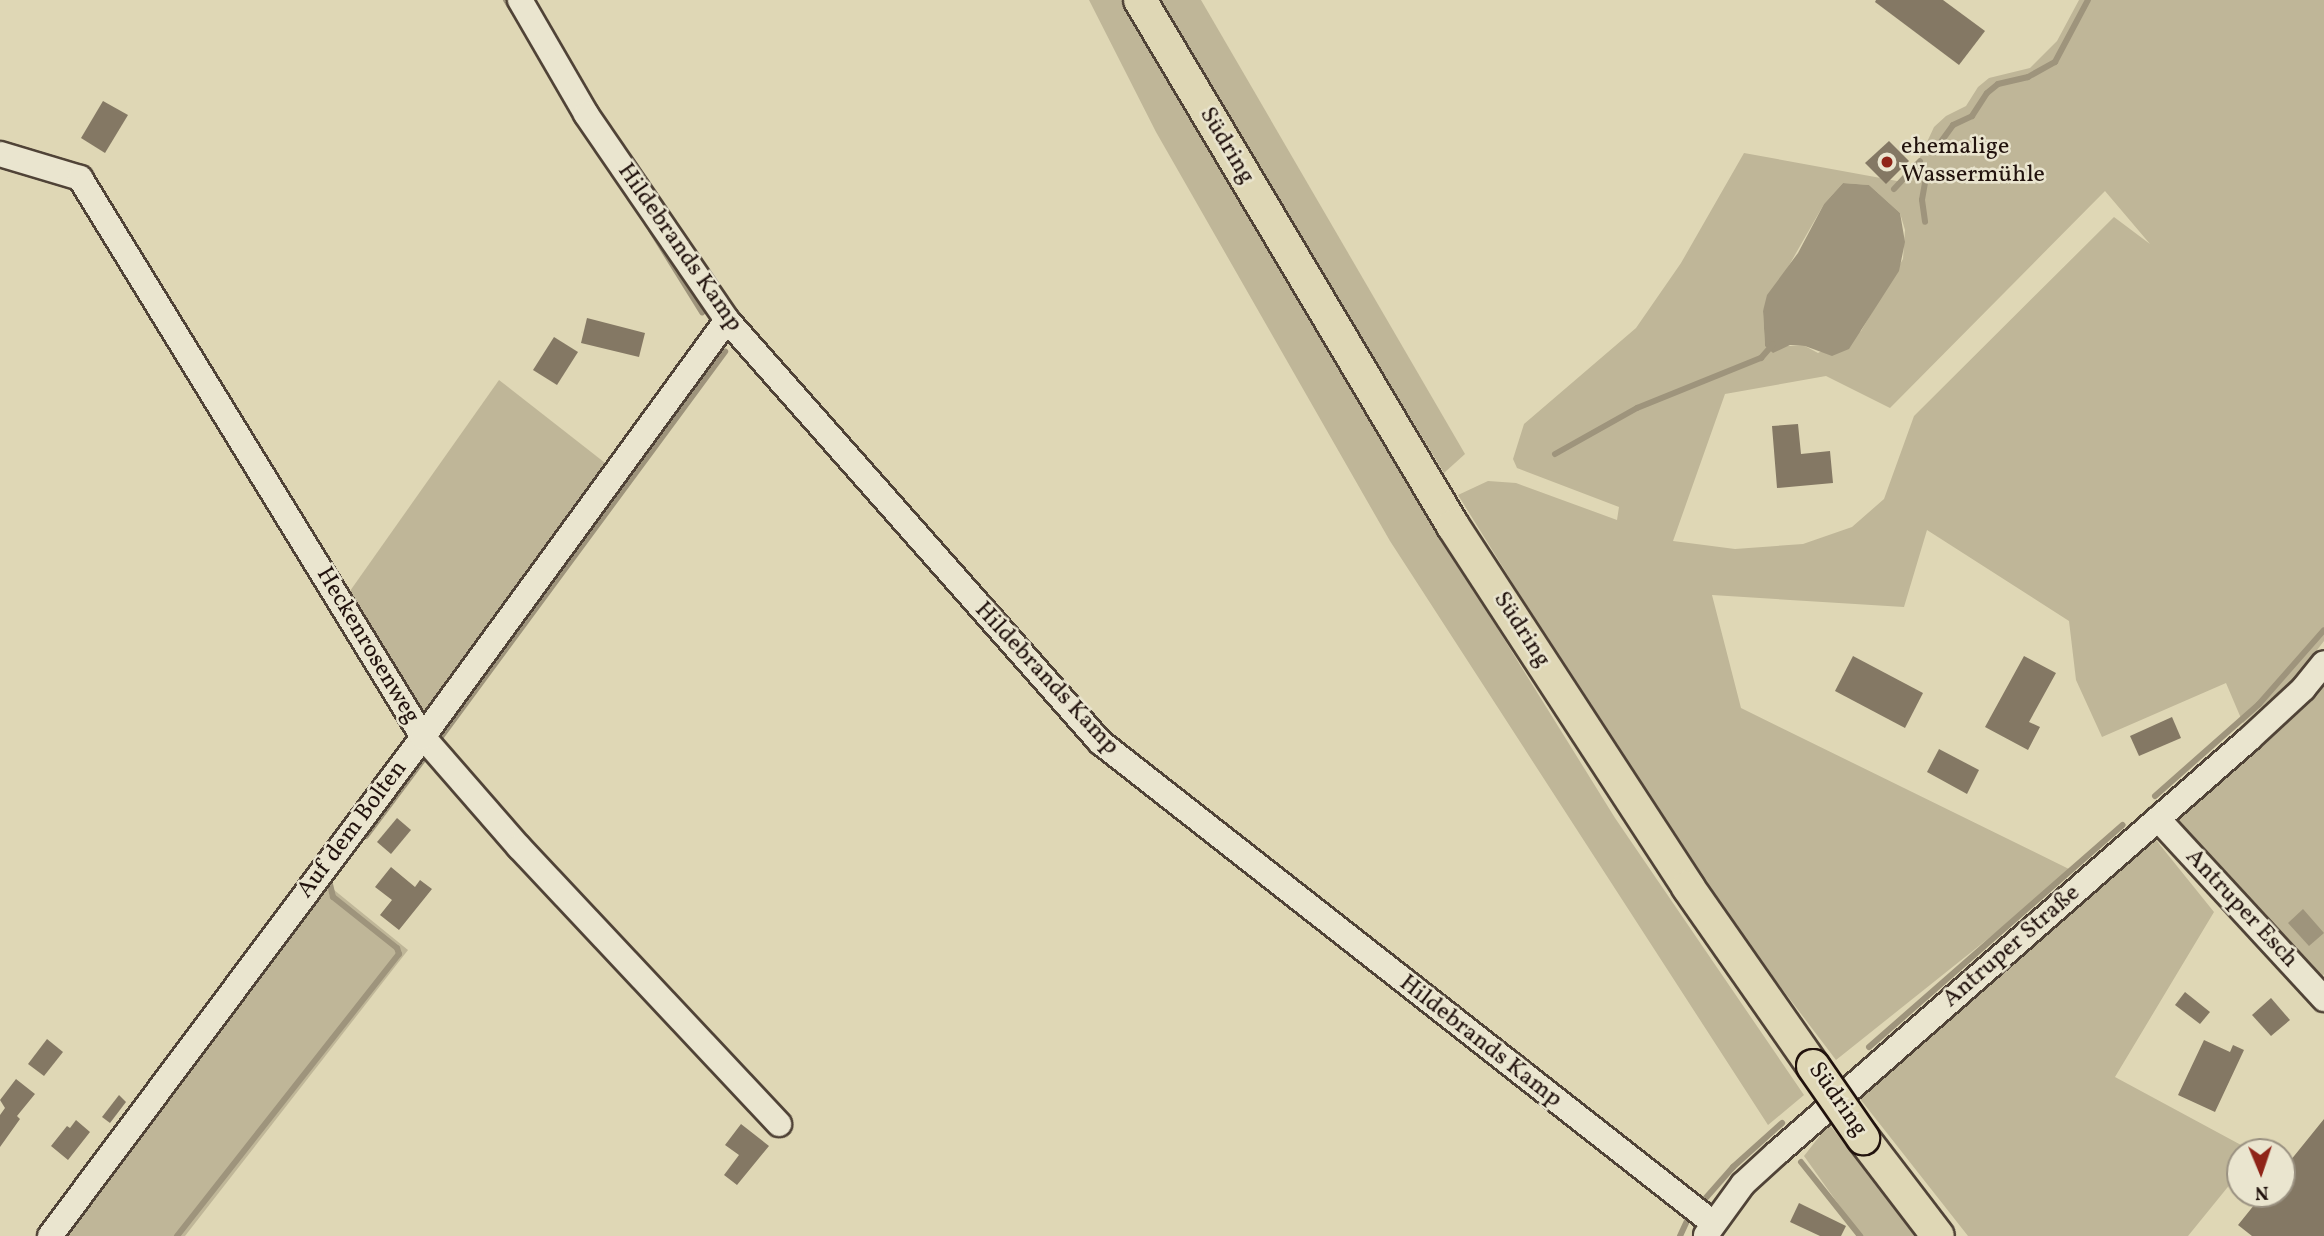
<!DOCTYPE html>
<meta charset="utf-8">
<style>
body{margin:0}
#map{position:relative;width:2324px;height:1236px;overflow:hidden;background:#dfd7b5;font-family:Vollkorn,serif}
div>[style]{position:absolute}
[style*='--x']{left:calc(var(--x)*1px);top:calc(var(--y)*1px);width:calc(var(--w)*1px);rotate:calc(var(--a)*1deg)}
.green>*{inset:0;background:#bfb698}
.water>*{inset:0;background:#9e947c}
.stream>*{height:6px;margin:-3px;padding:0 3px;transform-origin:3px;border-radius:3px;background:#9e947c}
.building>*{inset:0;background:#847864}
.roads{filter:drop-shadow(2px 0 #504337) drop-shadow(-2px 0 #504337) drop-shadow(0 2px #504337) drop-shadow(0 -2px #504337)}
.minor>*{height:24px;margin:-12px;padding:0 12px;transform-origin:12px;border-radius:12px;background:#eae5cf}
.major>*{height:32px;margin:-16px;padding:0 16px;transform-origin:16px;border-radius:16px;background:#dfd7b5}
.bridges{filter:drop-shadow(2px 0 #21120d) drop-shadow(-2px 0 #21120d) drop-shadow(0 2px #21120d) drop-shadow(0 -2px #21120d)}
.major-bridge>*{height:32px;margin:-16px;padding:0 16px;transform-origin:16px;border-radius:16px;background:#dfd7b5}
.dots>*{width:19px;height:19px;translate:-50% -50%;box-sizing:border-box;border:4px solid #eae5cf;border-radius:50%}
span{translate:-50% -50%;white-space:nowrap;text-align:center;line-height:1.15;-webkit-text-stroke:5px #eae5cf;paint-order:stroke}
.street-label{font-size:24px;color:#21120d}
.poi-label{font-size:24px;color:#21120d}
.left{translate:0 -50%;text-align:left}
.north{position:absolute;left:2226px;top:1138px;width:70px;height:70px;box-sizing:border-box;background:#eae5cf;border:2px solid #9a9181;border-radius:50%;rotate:178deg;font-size:19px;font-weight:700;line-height:28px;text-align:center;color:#21120d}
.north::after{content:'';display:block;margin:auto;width:24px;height:32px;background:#8f2418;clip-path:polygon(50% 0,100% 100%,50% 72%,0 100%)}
</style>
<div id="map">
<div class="green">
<div style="clip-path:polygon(1089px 0,1123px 0,1426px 513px,1615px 818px,1804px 1095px,1768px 1125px,1390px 541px,1156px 132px)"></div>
<div style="clip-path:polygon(1156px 0,1201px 0,1465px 454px,1444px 473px)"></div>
<div style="clip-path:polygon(evenodd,2079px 0,2324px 0,2324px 641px,2297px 676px,2243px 723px,2226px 683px,2102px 737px,2076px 680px,2069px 621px,1927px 530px,1904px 607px,1712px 595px,1741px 708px,2073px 871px,1836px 1060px,1688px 865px,1458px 495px,1488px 481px,1516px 483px,1617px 520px,1619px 507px,1517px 468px,1513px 459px,1524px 424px,1636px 328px,1681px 263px,1744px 153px,1908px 183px,1934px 127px,1946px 116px,1966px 106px,1978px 87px,1989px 78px,2030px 68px,2057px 41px,2079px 0,1843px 183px,1869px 185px,1900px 213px,1905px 230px,1903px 259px,1861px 331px,1818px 353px,1805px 346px,1765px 346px,1763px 311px,1824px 204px,1843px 183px,2079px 0,2105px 191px,2150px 244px,2114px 217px,1914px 416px,1884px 499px,1852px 527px,1803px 544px,1735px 549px,1673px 541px,1725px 394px,1826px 376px,1890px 408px,2105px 191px)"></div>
<div style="clip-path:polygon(499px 380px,609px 466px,424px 721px,350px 591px)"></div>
<div style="clip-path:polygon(2324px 683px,2324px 974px,2319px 981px,2174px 823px)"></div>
<div style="clip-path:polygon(2156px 840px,2214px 912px,2115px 1077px,2254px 1152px,2240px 1152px,2240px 1172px,2188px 1236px,1968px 1236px,1857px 1095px)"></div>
<div style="clip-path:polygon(323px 881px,408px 950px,185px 1236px,63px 1236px)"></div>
<div style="clip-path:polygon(1829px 1124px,1917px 1236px,1861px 1236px,1804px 1156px)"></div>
</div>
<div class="water">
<div style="clip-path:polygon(1843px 183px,1869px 185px,1900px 213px,1905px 242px,1899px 271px,1849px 349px,1832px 356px,1805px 346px,1790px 345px,1773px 353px,1765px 346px,1763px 311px,1767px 295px,1798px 253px,1824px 204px)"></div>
<div style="clip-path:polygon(2303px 909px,2324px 933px,2309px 946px,2288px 923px)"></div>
</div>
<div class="stream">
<div style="--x:506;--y:0;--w:13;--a:58"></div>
<div style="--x:1940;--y:143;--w:22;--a:-54"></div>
<div style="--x:1953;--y:125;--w:21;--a:-25"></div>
<div style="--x:1972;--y:116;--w:27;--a:-57"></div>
<div style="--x:1987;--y:93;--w:14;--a:-39"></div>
<div style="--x:1998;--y:84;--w:31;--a:-13"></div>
<div style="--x:2028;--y:77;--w:31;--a:-29"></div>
<div style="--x:2055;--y:62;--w:70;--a:-62"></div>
<div style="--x:1916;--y:165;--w:16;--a:50"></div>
<div style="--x:1926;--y:177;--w:23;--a:100"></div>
<div style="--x:1922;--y:200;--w:22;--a:82"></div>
<div style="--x:1894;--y:189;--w:38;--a:-47"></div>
<div style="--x:651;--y:230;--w:97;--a:58.1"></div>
<div style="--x:1555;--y:454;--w:94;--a:-29.3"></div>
<div style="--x:1637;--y:408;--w:134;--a:-22"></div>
<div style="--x:1761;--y:358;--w:18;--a:-49"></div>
<div style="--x:435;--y:745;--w:489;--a:-53.6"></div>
<div style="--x:2155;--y:796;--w:139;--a:-41.5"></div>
<div style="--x:2259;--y:704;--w:98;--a:-48.7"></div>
<div style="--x:366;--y:836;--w:104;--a:-53.2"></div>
<div style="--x:1869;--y:1047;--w:337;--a:-41.2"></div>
<div style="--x:1801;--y:1162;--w:95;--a:51.4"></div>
<div style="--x:1704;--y:1200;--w:44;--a:-48.7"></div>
<div style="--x:1733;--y:1167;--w:66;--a:-41.9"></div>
<div style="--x:177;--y:1236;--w:359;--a:-51.8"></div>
<div style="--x:399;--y:954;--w:6;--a:-108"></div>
<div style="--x:397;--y:948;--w:82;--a:-141.4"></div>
<div style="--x:333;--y:897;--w:13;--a:-103"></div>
<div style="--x:1680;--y:1236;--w:17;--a:-65"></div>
</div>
<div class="building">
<div style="clip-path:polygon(1876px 0,1943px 0,1985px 31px,1959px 65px,1875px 2px)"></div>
<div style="clip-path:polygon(103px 101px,128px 115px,105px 153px,81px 138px)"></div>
<div style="clip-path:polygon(1889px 141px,1909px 161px,1886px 184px,1865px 163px)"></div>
<div style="clip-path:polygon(587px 318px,645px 333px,639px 357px,581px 343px)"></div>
<div style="clip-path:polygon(554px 337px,578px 352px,557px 385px,533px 370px)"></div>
<div style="clip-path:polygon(1798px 424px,1801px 454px,1830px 451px,1833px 483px,1777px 488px,1772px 426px)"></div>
<div style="clip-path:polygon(1853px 656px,1923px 693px,1905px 728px,1835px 691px)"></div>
<div style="clip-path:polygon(2024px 656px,2056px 673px,2029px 722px,2040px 727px,2028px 750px,1985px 727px)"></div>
<div style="clip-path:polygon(2172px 717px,2181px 738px,2139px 756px,2130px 736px)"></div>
<div style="clip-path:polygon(1939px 749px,1979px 770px,1967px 794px,1927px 772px)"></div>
<div style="clip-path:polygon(397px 818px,411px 830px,391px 854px,377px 842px)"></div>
<div style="clip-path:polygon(391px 867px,415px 887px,420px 880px,432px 889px,399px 930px,380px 915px,392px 900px,375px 887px)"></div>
<div style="clip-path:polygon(2185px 992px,2210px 1012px,2200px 1024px,2175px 1005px)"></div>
<div style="clip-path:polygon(2271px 998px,2290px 1020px,2271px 1036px,2252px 1015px)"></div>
<div style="clip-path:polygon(47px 1039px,63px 1052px,44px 1076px,28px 1064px)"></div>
<div style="clip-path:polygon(2204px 1040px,2230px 1052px,2233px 1045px,2244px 1050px,2215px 1112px,2178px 1095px)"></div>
<div style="clip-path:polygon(16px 1079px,35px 1094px,17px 1116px,20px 1119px,0 1147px,0 1115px,5px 1108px,0 1100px)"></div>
<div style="clip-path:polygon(119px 1095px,126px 1102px,110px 1123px,102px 1117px)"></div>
<div style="clip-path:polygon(2324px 1119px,2324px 1236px,2252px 1236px,2238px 1225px,2263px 1194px,2282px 1194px,2282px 1171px)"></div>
<div style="clip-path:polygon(76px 1120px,90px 1132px,68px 1160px,51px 1146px,67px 1126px,70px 1128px)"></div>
<div style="clip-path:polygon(741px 1124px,769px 1146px,737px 1185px,724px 1175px,739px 1155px,725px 1145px)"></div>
<div style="clip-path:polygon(1799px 1203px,1846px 1226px,1841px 1236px,1820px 1236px,1790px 1222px)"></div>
</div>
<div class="roads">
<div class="minor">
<div style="--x:520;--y:0;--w:132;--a:59.9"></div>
<div style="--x:586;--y:114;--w:250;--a:55.6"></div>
<div style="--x:727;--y:320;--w:563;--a:48.53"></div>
<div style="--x:1100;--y:742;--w:779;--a:38.12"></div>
<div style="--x:0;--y:154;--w:84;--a:16.7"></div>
<div style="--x:80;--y:178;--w:656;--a:58.47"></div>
<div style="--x:423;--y:737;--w:146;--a:48.9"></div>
<div style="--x:519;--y:847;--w:380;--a:46.8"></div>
<div style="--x:2158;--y:819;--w:245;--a:47.3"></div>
<div style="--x:1706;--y:1235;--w:63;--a:-54"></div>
<div style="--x:1743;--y:1184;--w:46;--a:-42.4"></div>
<div style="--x:1777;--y:1153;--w:628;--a:-41.25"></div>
<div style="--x:2249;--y:739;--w:74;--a:-42.8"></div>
<div style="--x:2303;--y:689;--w:33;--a:-51"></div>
<div style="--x:50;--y:1236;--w:623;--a:-53.22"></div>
<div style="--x:423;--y:737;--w:516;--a:-53.91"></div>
</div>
<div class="major">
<div style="--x:1140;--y:0;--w:612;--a:59.24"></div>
<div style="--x:1453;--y:526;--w:431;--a:56.9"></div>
<div style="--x:1688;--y:887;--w:218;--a:55.1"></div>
<div style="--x:1863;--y:1138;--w:123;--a:52.6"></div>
</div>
</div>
<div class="bridges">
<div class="major-bridge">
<div style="--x:1813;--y:1066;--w:88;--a:55.2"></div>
</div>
</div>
<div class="dots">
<div style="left:1887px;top:162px;background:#8f2418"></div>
</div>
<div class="street-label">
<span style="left:1226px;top:146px;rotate:59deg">Südring</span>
<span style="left:679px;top:248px;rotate:55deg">Hildebrands Kamp</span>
<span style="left:1521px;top:630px;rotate:57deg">Südring</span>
<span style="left:367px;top:646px;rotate:59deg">Heckenrosenweg</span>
<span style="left:1046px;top:679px;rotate:47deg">Hildebrands Kamp</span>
<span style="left:353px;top:830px;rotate:-53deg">Auf dem Bolten</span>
<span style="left:2241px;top:909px;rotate:47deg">Antruper Esch</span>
<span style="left:2012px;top:947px;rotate:-41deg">Antruper Straße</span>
<span style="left:1480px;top:1042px;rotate:38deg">Hildebrands Kamp</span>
<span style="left:1837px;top:1100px;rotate:55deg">Südring</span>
</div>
<div class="poi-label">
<span class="left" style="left:1901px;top:162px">ehemalige<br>Wassermühle</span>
</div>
<div class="north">N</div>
</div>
